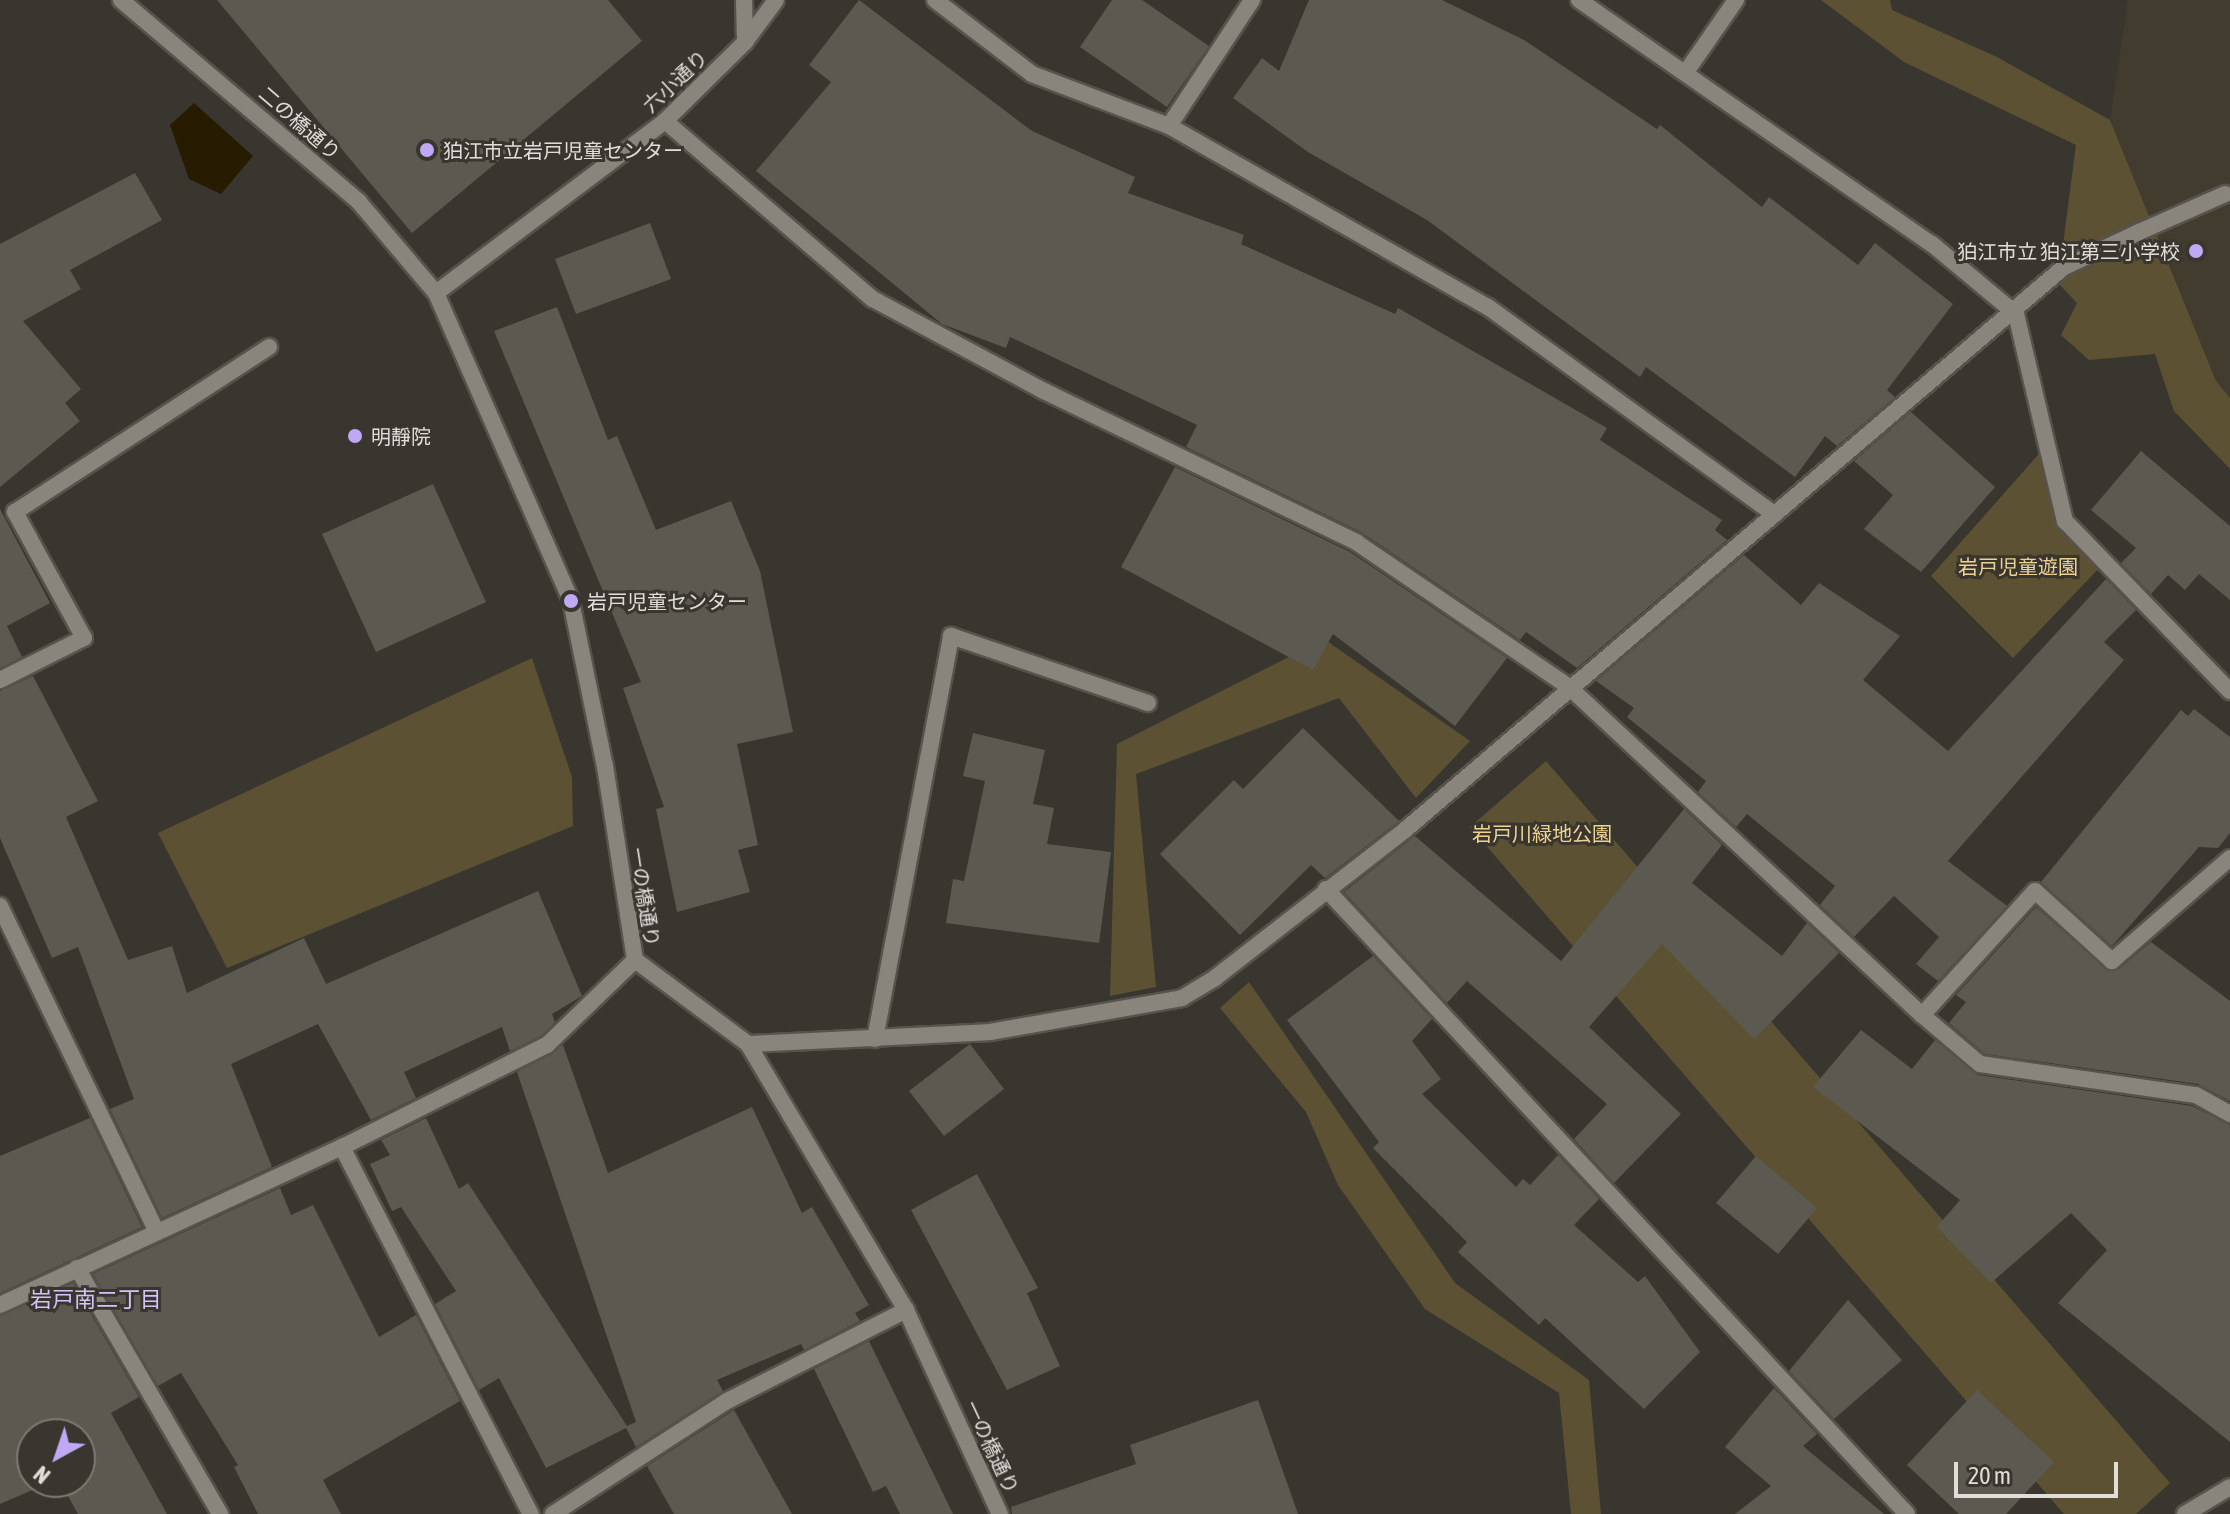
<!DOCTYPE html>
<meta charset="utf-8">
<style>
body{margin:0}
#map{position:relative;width:2230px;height:1514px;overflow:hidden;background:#39362f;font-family:"Asap Condensed","Noto Sans JP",sans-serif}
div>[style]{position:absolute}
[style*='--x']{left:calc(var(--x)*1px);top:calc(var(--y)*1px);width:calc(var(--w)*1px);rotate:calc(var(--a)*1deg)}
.built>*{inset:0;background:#423c2f}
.green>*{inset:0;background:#5d5134}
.water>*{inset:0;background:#271c01}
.building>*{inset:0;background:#5c5951}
.roads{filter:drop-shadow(2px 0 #56534d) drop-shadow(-2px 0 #56534d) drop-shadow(0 2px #56534d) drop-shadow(0 -2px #56534d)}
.service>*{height:16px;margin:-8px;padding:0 8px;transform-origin:8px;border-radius:8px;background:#89857d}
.minor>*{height:16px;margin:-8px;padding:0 8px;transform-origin:8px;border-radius:8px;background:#89857d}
.dots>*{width:22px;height:22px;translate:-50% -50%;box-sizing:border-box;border:4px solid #39362f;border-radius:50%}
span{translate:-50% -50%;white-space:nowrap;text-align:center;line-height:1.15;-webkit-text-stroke:6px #39362f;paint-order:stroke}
.street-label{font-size:20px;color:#e0ded9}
.poi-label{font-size:20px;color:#e0ded9}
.left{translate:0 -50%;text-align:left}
.right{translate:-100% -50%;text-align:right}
.park-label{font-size:20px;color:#edd291}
.neighbourhood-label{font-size:22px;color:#d3c2fb}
.north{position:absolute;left:16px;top:1418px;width:80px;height:80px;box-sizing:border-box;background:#39362f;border:2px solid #7c7973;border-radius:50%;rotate:220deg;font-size:22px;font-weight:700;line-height:32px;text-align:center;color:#e0ded9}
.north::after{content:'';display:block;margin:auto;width:28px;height:36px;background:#bfa8f4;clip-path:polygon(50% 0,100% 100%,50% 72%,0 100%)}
.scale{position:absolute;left:1954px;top:1462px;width:164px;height:36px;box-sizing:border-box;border:4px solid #e0ded9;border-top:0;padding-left:10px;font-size:24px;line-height:28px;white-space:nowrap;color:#e0ded9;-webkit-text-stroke:6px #39362f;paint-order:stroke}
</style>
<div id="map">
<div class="built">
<div style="clip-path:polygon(2128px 0,2230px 0,2230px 398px,2216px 381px,2110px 120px)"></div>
</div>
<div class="green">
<div style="clip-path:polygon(1821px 0,1890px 0,1892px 10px,1997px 57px,2110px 120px,2216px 381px,2230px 398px,2230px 469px,2174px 411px,2155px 354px,2089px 360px,2061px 335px,2077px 303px,2058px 283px,2076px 145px,1904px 62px)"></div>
<div style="clip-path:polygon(2045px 447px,2065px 521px,2104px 563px,2013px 658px,1931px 576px)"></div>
<div style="clip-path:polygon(1324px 639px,1470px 741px,1416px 798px,1339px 698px,1136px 774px,1156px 987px,1110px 996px,1117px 744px)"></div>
<div style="clip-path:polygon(532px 658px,572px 777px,573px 826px,227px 968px,158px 833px)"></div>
<div style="clip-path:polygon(1546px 761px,2170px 1483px,2136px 1514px,2064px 1514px,1470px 827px)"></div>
<div style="clip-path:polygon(1249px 982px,1455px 1283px,1589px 1380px,1601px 1514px,1571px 1514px,1559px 1393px,1425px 1309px,1338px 1185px,1306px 1112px,1220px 1008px)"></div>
</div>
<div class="water">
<div style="clip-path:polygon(194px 103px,253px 156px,221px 194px,189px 179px,170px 125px)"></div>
</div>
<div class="building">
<div style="clip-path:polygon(217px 0,608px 0,642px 41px,412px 233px)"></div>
<div style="clip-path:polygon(859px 0,1032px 131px,1135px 177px,1128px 193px,1244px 235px,1241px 244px,1395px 314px,1398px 308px,1607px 428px,1600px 440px,1722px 520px,1715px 530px,1727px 540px,1577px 668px,1526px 632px,1520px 640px,1361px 532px,1186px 447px,1197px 425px,1010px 337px,1006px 348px,942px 324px,756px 171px,831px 82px,809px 65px)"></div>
<div style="clip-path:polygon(1112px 0,1142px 0,1209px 46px,1167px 107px,1080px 47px)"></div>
<div style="clip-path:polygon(1309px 0,1442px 0,1524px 40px,1657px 129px,1660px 125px,1762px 207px,1769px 197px,1858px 265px,1875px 243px,1953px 304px,1887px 390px,1895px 397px,1837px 446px,1825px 436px,1795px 477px,1646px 367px,1640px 377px,1427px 220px,1308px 152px,1233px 98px,1262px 58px,1279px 71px)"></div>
<div style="clip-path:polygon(135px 173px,162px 220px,70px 270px,81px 289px,23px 321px,81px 389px,65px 403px,80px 421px,0 487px,0 244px)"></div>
<div style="clip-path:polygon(650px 223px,671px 279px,576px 314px,555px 259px)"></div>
<div style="clip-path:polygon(557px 307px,608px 440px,617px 436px,656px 530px,731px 501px,760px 571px,793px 732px,737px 744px,758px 845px,738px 850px,750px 892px,677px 912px,656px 809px,664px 807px,623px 688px,641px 682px,494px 331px)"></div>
<div style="clip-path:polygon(1911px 412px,1995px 487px,1921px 572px,1864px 529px,1893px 495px,1854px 461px)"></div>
<div style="clip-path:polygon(2141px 451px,2230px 526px,2230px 600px,2199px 574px,2185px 590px,2168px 575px,2151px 594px,2121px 563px,2136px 548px,2091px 510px)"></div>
<div style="clip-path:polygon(1175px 467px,1350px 552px,1507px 658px,1455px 726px,1333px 634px,1313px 670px,1121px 567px)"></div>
<div style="clip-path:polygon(433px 484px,486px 602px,376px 652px,322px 534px)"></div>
<div style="clip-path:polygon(0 509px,50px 603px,7px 626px,22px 657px,0 668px)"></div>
<div style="clip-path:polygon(1744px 555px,1801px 605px,1819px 583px,1900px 636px,1863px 680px,1948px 751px,2106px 579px,2136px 610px,2104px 642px,2124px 660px,1948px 861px,2007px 906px,1938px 981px,1916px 964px,1939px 937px,1894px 896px,1854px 937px,1820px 905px,1835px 886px,1747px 814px,1736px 827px,1698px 792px,1706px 781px,1627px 717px,1634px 708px,1596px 681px)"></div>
<div style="clip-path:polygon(33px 676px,98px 801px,66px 817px,128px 960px,172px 946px,187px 993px,304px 938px,326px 984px,538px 891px,582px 996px,552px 1014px,555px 1022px,541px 1036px,510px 1051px,502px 1027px,404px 1072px,416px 1098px,371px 1120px,318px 1024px,231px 1064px,272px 1167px,162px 1218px,110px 1109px,134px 1099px,78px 947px,52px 958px,0 838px,0 691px)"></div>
<div style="clip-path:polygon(2194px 709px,2230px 737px,2230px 833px,2218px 848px,2199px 847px,2112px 946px,2041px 882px,2181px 710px,2188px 716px)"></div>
<div style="clip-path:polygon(1303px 728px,1399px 821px,1325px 878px,1311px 865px,1240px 935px,1160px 854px,1234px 780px,1243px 789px)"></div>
<div style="clip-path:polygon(973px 733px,1045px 750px,1033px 804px,1054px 808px,1047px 844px,1111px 852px,1099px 943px,946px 923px,953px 879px,964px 881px,985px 781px,963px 776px)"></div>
<div style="clip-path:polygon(1684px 809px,1722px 845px,1692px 883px,1782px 956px,1807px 923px,1839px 953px,1754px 1039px,1662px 944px,1589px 1027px,1681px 1114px,1614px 1183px,1574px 1139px,1607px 1104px,1467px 981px,1447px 1003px,1344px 892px,1415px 836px,1561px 961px)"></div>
<div style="clip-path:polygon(2036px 907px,2109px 971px,2119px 969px,2151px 942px,2230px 1001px,2230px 1101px,2198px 1084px,1985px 1054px,1949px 1023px,1966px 1002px,1956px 995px)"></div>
<div style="clip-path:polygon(1373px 956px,1432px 1019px,1412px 1041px,1441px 1079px,1422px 1094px,1516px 1187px,1523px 1179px,1530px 1185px,1558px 1155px,1599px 1199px,1574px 1225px,1638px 1282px,1645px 1276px,1700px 1352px,1644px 1409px,1545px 1318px,1539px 1325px,1458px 1252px,1467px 1242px,1373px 1148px,1379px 1142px,1287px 1020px)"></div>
<div style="clip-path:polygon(1861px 1030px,1912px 1069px,1935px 1040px,1978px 1075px,2192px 1106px,2230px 1125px,2230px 1442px,2058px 1303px,2107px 1250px,2071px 1213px,1991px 1283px,1937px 1227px,1960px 1200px,1813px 1087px)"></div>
<div style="clip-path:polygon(970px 1044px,1004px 1089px,944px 1136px,909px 1091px)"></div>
<div style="clip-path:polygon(563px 1045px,608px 1173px,752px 1107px,802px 1213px,812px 1207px,869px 1305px,855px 1313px,860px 1321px,804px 1350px,801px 1344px,717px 1380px,723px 1391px,636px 1447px,626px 1428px,546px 1468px,499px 1378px,479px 1390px,435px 1304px,456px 1291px,401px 1207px,392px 1211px,370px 1164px,390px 1155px,381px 1140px,426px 1118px,459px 1189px,468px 1183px,627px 1426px,636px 1422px,517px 1072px)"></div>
<div style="clip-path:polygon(90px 1118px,142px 1227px,0 1293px,0 1156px)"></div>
<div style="clip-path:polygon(1756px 1156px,1817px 1208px,1778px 1254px,1716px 1203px)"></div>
<div style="clip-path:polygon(977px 1174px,1038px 1288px,1027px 1293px,1060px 1366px,1007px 1390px,911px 1210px)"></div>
<div style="clip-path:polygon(280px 1188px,291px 1215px,313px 1205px,379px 1337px,416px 1315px,460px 1401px,323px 1480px,341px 1514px,258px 1514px,234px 1467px,238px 1465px,181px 1373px,158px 1386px,93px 1274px)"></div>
<div style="clip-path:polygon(73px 1283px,139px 1397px,111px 1413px,167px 1514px,78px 1514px,60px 1482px,80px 1482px,80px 1434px,32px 1434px,32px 1482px,51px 1482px,0 1504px,0 1316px)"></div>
<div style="clip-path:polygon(1848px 1300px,1902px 1360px,1834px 1419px,1789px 1371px)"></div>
<div style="clip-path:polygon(869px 1341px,953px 1514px,900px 1514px,886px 1486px,873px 1492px,814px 1369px)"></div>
<div style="clip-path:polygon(1774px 1388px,1817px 1434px,1803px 1446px,1884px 1514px,1735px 1514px,1771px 1486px,1725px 1447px)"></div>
<div style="clip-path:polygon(1977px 1390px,2054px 1462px,2006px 1514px,1959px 1514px,1907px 1465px)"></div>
<div style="clip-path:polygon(1258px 1400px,1298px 1514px,1012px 1514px,1011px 1507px,1136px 1464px,1130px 1445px)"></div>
<div style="clip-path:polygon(734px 1410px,792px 1514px,674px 1514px,647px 1466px)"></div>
</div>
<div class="roads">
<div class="service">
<div style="--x:744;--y:0;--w:42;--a:88.6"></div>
<div style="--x:1686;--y:72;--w:88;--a:-55.2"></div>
<div style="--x:2139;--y:232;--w:94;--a:-23.8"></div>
<div style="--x:2016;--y:314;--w:213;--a:76.7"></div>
<div style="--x:2065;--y:521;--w:237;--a:45.9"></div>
<div style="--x:951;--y:636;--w:208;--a:18.8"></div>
<div style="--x:0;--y:680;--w:94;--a:-26.6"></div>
<div style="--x:84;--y:638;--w:144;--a:-118.7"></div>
<div style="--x:15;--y:512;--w:303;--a:-33"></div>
<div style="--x:2230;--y:858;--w:157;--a:138.9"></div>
<div style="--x:2112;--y:961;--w:104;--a:-137.7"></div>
<div style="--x:2035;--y:891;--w:168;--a:132.3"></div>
<div style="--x:1922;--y:1015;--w:76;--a:40.2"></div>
<div style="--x:1980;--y:1064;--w:218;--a:8.2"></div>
<div style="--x:2196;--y:1095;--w:39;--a:29"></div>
</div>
<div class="minor">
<div style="--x:121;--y:0;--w:312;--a:40.3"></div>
<div style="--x:359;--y:202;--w:119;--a:49.8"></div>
<div style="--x:436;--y:293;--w:336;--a:66.3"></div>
<div style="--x:571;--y:601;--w:168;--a:78.4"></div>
<div style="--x:605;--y:766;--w:196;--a:81.2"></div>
<div style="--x:635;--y:960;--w:141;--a:36.6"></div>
<div style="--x:748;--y:1044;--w:309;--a:59.3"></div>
<div style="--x:906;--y:1310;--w:225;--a:65.3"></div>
<div style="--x:935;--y:0;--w:122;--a:37.3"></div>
<div style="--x:1032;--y:74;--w:147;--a:20.8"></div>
<div style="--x:1169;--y:126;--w:367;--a:29.6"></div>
<div style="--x:1488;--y:307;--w:353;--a:35.9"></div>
<div style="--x:1579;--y:0;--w:429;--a:34.7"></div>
<div style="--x:1932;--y:244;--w:109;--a:39.8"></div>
<div style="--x:665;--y:121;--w:274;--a:40.6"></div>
<div style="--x:873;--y:299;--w:194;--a:28.3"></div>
<div style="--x:1044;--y:391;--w:347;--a:25.8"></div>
<div style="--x:1356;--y:542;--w:258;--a:34.2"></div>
<div style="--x:1569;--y:687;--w:482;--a:42.9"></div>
<div style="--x:1169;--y:126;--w:151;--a:-56.6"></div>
<div style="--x:436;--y:293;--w:286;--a:-36.9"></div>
<div style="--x:665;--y:121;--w:112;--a:-44.6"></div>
<div style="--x:745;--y:42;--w:52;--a:-53.6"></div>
<div style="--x:1326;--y:889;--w:853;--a:47.09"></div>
<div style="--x:0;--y:906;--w:360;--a:64.3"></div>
<div style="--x:875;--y:1039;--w:410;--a:-79.3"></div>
<div style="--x:748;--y:1044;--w:242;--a:-2.8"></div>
<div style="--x:990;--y:1032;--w:195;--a:-10"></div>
<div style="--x:1182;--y:998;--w:39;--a:-31"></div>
<div style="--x:1215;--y:978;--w:241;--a:-37.9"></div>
<div style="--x:1405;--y:830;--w:867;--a:-40.51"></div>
<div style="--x:2064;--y:267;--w:83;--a:-25"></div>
<div style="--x:342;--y:1147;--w:229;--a:-26.5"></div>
<div style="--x:547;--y:1045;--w:122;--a:-44"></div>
<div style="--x:77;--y:1268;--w:285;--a:59.8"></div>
<div style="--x:0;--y:1305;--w:377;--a:-24.8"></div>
<div style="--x:342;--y:1147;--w:413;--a:62.8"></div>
<div style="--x:553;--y:1514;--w:207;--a:-33"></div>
<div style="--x:727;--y:1401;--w:201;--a:-26.9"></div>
<div style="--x:2185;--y:1514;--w:52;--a:-31"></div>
</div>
</div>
<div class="dots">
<div style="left:427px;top:150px;background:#bfa8f4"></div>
<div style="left:2196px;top:251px;background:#bfa8f4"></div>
<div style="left:355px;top:436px;background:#bfa8f4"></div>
<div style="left:571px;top:601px;background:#bfa8f4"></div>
</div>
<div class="street-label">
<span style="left:675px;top:81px;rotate:-43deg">六小通り</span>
<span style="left:300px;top:123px;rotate:41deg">二の橋通り</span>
<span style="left:645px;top:897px;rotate:81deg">一の橋通り</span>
<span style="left:992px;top:1447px;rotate:65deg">一の橋通り</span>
</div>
<div class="poi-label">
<span class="left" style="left:443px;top:150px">狛江市立岩戸児童センター</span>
<span class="right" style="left:2180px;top:251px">狛江市立 狛江第三小学校</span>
<span class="left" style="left:371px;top:436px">明靜院</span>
<span class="left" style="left:587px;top:601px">岩戸児童センター</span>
</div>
<div class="park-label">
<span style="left:2018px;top:566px">岩戸児童遊園</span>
<span style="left:1542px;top:833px">岩戸川緑地公園</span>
</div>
<div class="neighbourhood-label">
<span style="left:96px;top:1300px">岩戸南二丁目</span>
</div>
<div class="north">N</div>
<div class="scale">20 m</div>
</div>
